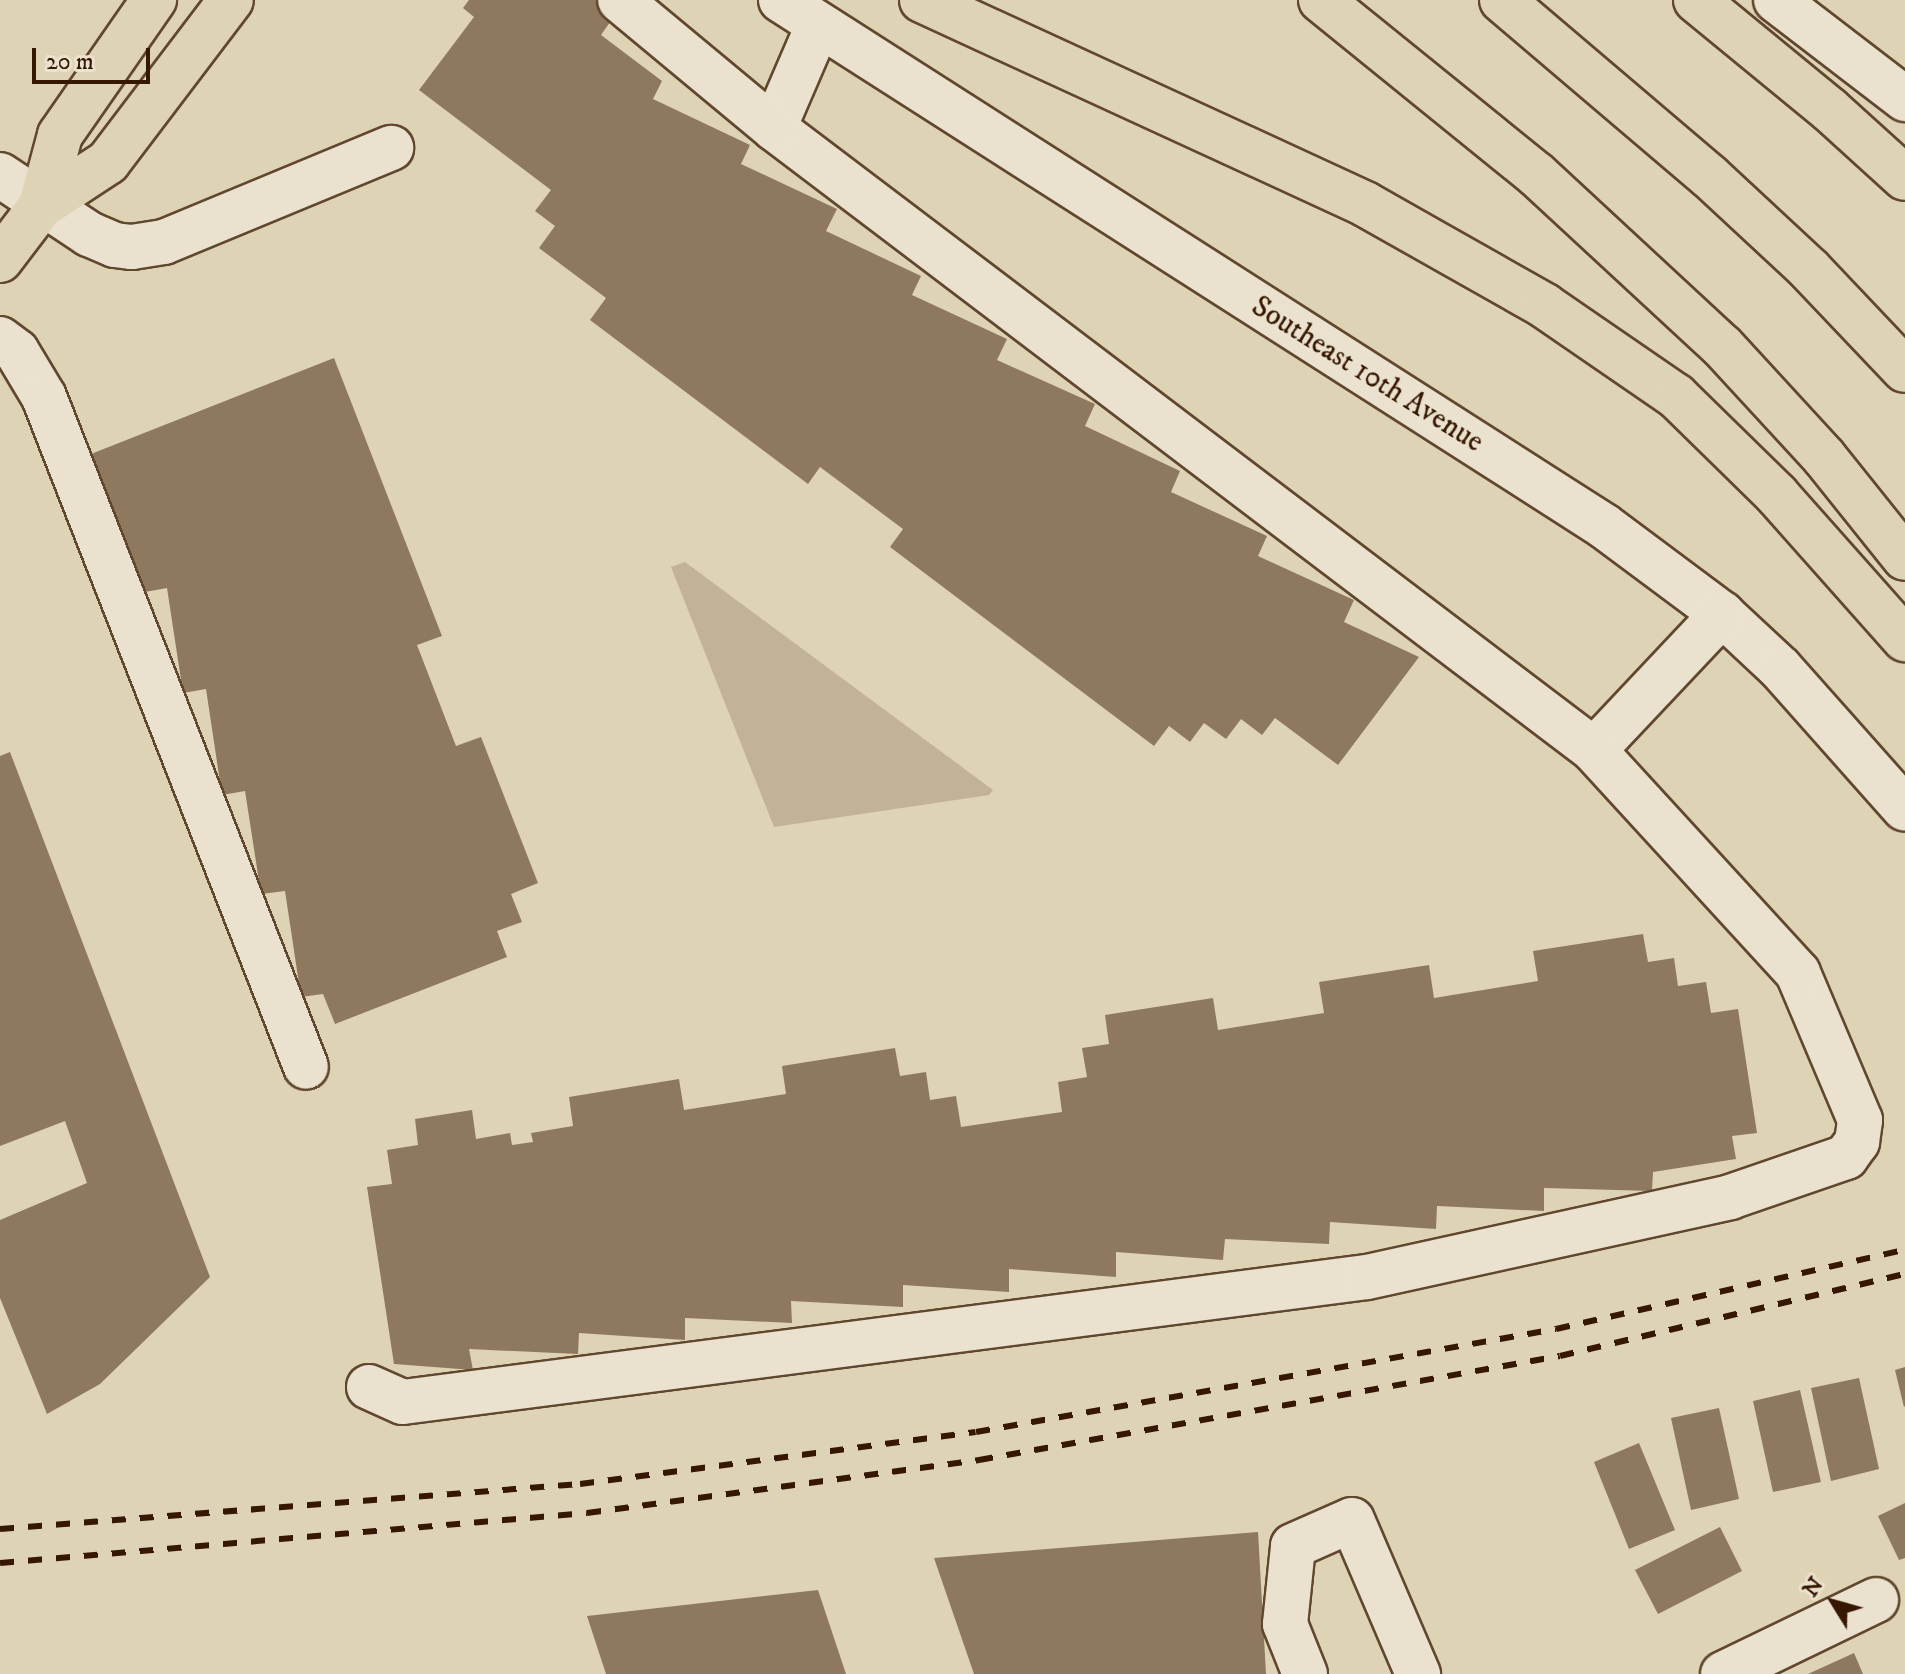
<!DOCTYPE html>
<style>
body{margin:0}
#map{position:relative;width:1905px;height:1674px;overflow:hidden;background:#dfd3b5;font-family:"IM FELL DW Pica",serif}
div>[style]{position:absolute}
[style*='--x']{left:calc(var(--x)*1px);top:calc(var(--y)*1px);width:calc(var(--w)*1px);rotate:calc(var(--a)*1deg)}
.green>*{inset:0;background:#c2b396}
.building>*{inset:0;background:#8e795f}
.roads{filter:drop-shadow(2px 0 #60472e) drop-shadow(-2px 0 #60472e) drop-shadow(0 2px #60472e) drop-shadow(0 -2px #60472e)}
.minor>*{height:44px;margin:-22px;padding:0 22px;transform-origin:22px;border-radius:22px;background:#eae2cf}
.major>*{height:44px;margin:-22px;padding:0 22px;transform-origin:22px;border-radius:22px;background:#dfd3b5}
.highway>*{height:44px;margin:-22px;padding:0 22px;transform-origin:22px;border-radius:22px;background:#dfd3b5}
.rail>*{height:6px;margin-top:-3px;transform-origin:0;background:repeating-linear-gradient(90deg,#361801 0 14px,transparent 0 28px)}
span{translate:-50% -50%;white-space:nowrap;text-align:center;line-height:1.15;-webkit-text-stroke:8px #eae2cf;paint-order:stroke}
.street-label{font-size:30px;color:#361801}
.north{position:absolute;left:1793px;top:1562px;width:80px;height:80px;-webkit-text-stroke:6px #eae2cf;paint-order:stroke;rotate:307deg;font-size:22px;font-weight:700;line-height:32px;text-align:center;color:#361801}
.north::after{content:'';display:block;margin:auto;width:28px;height:36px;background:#361801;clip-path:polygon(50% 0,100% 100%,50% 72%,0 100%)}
.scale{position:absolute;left:32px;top:48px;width:118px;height:36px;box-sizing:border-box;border:4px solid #361801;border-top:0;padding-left:10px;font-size:24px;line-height:28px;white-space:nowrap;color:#361801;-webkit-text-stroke:6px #eae2cf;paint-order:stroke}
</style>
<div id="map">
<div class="green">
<div style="clip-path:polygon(685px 562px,993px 790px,989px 795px,774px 827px,671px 567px)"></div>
</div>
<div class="building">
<div style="clip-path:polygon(469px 0,595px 0,615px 15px,601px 35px,662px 81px,653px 99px,750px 145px,741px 164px,837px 209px,826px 231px,921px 276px,912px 295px,1007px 339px,997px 360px,1095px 404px,1085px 426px,1180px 471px,1171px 492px,1267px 536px,1258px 556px,1354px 600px,1344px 622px,1419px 657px,1338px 765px,1275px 718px,1262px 735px,1241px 719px,1226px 739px,1204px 723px,1190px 742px,1169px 726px,1154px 746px,890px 547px,903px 529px,820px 467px,808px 484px,590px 320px,606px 298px,539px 248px,555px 226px,535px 211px,551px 190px,419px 90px,474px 17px,463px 8px)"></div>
<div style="clip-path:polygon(334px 358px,442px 636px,417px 645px,456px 746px,481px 737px,538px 883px,511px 894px,522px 922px,497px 931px,507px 957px,335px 1024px,323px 994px,301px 997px,285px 891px,261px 894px,245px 791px,222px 795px,206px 689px,183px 693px,167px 588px,145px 592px,91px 454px)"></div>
<div style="clip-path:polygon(10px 752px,210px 1277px,100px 1384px,47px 1414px,0 1298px,0 1220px,87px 1183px,65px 1121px,0 1146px,0 756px)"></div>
<div style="clip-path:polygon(1643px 934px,1648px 962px,1674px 958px,1678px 986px,1706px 982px,1711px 1013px,1738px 1009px,1757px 1133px,1732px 1136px,1736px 1159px,1653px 1172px,1652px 1191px,1544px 1188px,1544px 1211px,1437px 1206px,1436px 1229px,1330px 1222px,1329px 1244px,1225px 1239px,1223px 1260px,1116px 1252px,1116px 1277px,1009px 1269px,1009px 1292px,903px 1285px,903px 1307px,791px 1301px,792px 1323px,685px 1318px,685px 1340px,579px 1333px,578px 1354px,469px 1349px,473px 1370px,394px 1364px,367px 1187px,392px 1184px,387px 1150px,418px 1145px,415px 1119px,472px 1110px,476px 1139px,510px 1133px,512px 1145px,533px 1142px,531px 1133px,573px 1126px,569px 1097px,679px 1079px,684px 1110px,786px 1094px,782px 1066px,895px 1048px,900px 1076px,926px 1072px,930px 1100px,956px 1096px,961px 1127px,1062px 1112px,1058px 1082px,1087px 1077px,1082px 1048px,1109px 1044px,1105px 1015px,1213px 998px,1218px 1030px,1324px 1013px,1319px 982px,1429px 965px,1434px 998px,1538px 981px,1533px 951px)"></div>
<div style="clip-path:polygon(1905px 1367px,1905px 1406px,1904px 1407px,1895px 1370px)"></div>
<div style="clip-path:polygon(1859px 1378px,1879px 1469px,1831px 1481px,1811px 1388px)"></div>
<div style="clip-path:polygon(1800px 1390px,1821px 1482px,1773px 1492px,1753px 1401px)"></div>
<div style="clip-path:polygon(1719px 1408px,1739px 1499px,1691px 1510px,1671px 1418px)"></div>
<div style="clip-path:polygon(1639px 1443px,1675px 1530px,1629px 1549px,1594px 1462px)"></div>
<div style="clip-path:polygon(1905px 1503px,1905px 1558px,1899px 1560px,1878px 1516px)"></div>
<div style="clip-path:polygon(1720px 1527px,1742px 1571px,1658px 1614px,1635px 1570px)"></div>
<div style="clip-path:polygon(1258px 1532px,1266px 1674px,974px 1674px,934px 1558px)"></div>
<div style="clip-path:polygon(818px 1590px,846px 1674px,606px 1674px,587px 1616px)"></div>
<div style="clip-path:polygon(1854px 1653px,1863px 1674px,1808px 1674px)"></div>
</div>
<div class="roads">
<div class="minor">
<div style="--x:781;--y:0;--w:977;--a:32.58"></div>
<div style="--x:1604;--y:526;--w:147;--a:36.7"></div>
<div style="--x:1722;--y:614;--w:79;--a:43"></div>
<div style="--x:1780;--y:668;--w:188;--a:48.4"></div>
<div style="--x:1776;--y:0;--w:163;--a:37.5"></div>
<div style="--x:774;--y:128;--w:111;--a:-66.7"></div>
<div style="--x:0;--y:175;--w:107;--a:33.5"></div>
<div style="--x:89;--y:234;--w:28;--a:23"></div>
<div style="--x:115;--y:245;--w:17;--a:7"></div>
<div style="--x:132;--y:247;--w:32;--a:-9"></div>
<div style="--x:164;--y:242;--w:246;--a:-22.5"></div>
<div style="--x:0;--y:339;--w:21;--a:37"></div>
<div style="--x:17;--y:352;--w:52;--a:59"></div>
<div style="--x:44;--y:397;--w:719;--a:68.64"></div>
<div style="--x:1594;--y:750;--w:187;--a:-46.7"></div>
<div style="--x:369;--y:1387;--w:37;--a:24"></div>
<div style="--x:403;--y:1402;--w:972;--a:-7.39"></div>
<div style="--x:1367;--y:1277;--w:372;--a:-12.4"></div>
<div style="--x:1730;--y:1197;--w:123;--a:-19"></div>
<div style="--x:1846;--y:1157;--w:19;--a:-54"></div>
<div style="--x:1857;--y:1142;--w:22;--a:-82"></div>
<div style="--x:1860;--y:1120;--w:160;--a:-112.9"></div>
<div style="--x:1798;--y:973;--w:302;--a:-132.5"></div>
<div style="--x:1594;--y:750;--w:1029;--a:-142.82"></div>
<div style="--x:774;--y:128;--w:200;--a:-140.3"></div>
<div style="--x:1305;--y:1674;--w:54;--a:-111.8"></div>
<div style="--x:1285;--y:1624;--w:78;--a:-84.1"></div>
<div style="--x:1293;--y:1546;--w:64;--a:-23.8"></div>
<div style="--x:1352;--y:1520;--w:168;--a:66.8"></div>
<div style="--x:1723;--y:1674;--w:170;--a:-25.8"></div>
</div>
<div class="major">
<div style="--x:41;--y:206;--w:73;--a:-75"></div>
<div style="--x:60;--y:135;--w:165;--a:-55.2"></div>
<div style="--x:0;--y:260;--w:68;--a:-52.8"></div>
<div style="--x:41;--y:206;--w:80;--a:-33.3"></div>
<div style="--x:108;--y:162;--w:203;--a:-52.8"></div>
</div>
<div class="highway">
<div style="--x:922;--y:0;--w:488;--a:24.7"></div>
<div style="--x:1365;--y:204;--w:207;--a:29.5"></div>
<div style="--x:1545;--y:306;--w:159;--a:34.5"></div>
<div style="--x:1676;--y:396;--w:141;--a:44.4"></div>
<div style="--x:1777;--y:495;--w:193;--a:48.4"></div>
<div style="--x:1321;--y:0;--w:277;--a:39"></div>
<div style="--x:1536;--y:174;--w:253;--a:42.8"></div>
<div style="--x:1722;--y:346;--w:151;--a:47.4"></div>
<div style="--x:1824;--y:457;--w:129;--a:51.3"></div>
<div style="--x:1502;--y:0;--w:272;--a:40.4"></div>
<div style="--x:1709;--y:176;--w:137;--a:42.9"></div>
<div style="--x:1809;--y:269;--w:139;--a:46.5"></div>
<div style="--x:1696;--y:0;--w:173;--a:39.4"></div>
<div style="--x:1830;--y:110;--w:101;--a:42.2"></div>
</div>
</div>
<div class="rail">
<div style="--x:0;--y:1529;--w:582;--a:-4.44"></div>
<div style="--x:580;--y:1484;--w:399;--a:-7.5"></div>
<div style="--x:976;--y:1432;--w:589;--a:-10.07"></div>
<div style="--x:1556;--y:1329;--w:358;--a:-12.8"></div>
<div style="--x:0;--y:1563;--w:589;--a:-4.87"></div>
<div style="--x:587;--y:1513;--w:396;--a:-7.7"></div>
<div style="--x:979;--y:1460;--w:590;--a:-10.15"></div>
<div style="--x:1560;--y:1356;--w:355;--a:-13.4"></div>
</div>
<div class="street-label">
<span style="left:1367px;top:375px;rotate:32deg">Southeast 10th Avenue</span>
</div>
<div class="north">N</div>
<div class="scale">20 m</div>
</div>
